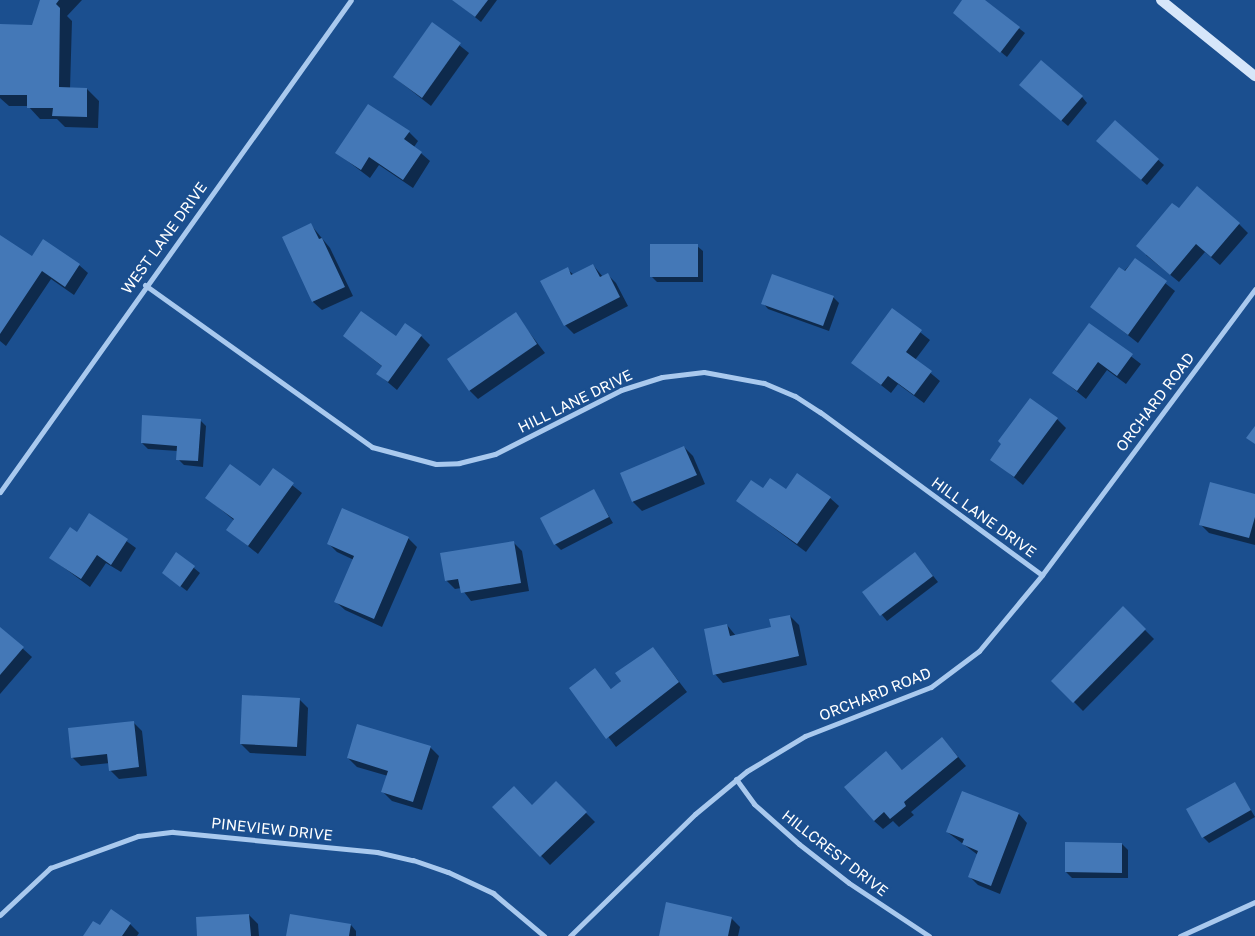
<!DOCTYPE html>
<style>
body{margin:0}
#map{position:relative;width:1255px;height:936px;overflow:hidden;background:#1b4f8f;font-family:"Golos Text",sans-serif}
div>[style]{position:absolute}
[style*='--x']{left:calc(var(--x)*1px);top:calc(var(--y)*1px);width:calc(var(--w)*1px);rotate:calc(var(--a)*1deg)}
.shadow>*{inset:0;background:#0007}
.building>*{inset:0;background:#4478b7}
.minor>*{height:5px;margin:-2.5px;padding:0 2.5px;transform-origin:2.5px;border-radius:2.5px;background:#a9c9ee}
.secondary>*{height:10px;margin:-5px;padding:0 5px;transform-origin:5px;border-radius:5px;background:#d6e6fa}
span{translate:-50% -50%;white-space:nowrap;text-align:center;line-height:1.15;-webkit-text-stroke:4px #1b4f8f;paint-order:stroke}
.street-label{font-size:15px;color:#fff}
</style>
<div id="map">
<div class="shadow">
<div style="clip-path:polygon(41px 0,82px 0,67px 16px,72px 21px,70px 89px,87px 89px,99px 101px,98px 128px,65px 127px,57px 119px,40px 119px,28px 106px,9px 106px,0 98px,0 26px,33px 27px)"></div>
<div style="clip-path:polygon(454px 0,497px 0,481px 22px)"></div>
<div style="clip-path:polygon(964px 0,982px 0,1025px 33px,1007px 57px,960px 18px)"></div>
<div style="clip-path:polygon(433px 24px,469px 53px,431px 106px,394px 77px)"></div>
<div style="clip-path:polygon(1027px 91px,1082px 97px,1087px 103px,1068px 126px)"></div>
<div style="clip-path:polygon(1115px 122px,1164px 165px,1147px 185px,1104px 147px)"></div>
<div style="clip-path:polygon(409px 132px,418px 141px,414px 147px,430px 161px,413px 188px,379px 165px,370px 178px,337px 153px)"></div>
<div style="clip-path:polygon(1179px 210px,1239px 224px,1248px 233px,1220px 265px,1205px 252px,1179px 282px,1146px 255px)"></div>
<div style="clip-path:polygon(311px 225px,330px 248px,353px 296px,322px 310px,313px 302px,284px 237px)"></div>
<div style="clip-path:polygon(0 236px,32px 258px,79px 265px,88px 273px,74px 295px,51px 279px,6px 346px,0 341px)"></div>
<div style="clip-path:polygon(697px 246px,703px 251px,703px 282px,657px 282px,651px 276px)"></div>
<div style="clip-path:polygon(1135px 259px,1175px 291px,1138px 343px,1092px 307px)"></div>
<div style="clip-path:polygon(593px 265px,603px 277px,608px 275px,616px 283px,628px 306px,574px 334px,565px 325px,567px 269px,574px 275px)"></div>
<div style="clip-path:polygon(833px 297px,839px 303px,829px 331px,768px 309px,763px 303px)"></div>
<div style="clip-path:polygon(892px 310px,930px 340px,915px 360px,940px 381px,924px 403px,898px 384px,891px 393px,853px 363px)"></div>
<div style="clip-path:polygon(515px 314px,545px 353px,478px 399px,469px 390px)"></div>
<div style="clip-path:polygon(1089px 324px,1141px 364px,1126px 384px,1107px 370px,1086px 399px,1054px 373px)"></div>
<div style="clip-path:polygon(344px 336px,421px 336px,430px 345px,397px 390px,378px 374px,383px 367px)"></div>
<div style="clip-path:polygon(1057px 419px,1066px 428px,1023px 485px,992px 459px,1003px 445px)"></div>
<div style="clip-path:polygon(200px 420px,206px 426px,203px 467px,184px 465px,178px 459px,178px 451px,148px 449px,142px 443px)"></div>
<div style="clip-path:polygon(684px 447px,693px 456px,705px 484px,642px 511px,633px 502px,622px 474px)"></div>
<div style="clip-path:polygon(273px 470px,302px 493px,258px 554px,228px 530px,235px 521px,207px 498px,260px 487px)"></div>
<div style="clip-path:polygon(763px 490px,830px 498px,839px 506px,806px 552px,738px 501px)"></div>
<div style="clip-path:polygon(594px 491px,613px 523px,561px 550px,555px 544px)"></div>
<div style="clip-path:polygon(1255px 495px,1255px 545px,1209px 533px,1200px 524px)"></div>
<div style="clip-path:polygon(90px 515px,136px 548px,121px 572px,106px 563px,90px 587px,51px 558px,77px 534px)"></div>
<div style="clip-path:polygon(408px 538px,417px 547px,382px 627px,345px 610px,336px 602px,354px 560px,337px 552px,328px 543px)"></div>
<div style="clip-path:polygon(513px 542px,522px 551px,529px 591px,471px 601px,461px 588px,455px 589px,446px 580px)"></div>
<div style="clip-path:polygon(915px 553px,938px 582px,887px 621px,863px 592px)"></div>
<div style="clip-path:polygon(177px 554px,200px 573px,187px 591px,163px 573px)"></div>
<div style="clip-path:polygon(1123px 608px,1154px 639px,1083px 711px,1053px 681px)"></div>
<div style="clip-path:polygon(790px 616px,799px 625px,807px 665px,723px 683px,715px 674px,727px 625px,736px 636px,772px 628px)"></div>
<div style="clip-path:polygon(0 628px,32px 657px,0 694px)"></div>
<div style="clip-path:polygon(653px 648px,687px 692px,616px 747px,571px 688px,595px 670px,612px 690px)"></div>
<div style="clip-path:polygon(299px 699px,308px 708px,306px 756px,250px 753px,241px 744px)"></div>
<div style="clip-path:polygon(133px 722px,142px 731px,147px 776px,119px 779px,110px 770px,110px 763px,81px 766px,72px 757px)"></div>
<div style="clip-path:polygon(942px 738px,966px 766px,911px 812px,914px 815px,899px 827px,893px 821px,883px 829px,874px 821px,886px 753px,903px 771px)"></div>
<div style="clip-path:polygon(430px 747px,439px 756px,422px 810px,392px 801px,383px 792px,388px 776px,357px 767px,348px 758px)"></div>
<div style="clip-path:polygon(556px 783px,595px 822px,550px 865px,494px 807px,532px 806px)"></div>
<div style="clip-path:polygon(1235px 783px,1255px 817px,1209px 843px,1203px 837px)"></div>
<div style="clip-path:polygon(1019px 814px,1027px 823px,1000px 894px,978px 885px,969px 876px,978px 855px,947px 832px)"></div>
<div style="clip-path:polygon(1122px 844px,1128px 850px,1128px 878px,1072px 878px,1066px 872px)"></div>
<div style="clip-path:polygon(249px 915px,258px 924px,259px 936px,199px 936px)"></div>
<div style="clip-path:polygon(731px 918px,740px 927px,738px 936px,660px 936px)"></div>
<div style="clip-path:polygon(130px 924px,139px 933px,137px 936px,84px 936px,100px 927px)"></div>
<div style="clip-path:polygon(351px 925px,356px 931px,356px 936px,288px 936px)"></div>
</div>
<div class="building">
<div style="clip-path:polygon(40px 0,59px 0,56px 4px,60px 8px,59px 87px,87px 88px,87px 117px,52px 116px,53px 108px,27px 108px,27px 95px,0 95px,0 24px,32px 25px)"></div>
<div style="clip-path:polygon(452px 0,488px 0,475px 17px)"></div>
<div style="clip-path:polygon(962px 0,985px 0,1020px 27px,1000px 53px,953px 13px)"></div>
<div style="clip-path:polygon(432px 22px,461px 43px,422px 98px,393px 77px)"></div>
<div style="clip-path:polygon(1041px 60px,1083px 96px,1061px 121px,1019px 85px)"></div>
<div style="clip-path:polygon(368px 104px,410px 131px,404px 139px,422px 152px,403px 180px,369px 157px,361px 170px,335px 153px)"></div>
<div style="clip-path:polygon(1115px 120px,1159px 159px,1141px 180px,1096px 141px)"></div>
<div style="clip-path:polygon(1197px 186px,1240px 223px,1211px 257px,1196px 244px,1170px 275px,1136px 246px,1172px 203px,1179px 208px)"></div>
<div style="clip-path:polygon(311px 223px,319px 239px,322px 238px,345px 287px,312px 302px,282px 237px)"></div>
<div style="clip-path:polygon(0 235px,32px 256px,43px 239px,80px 264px,65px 287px,42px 271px,0 334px)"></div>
<div style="clip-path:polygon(650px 244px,698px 244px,698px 277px,650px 277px)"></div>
<div style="clip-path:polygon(1135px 258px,1167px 281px,1128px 335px,1090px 307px,1119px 267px,1125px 271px)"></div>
<div style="clip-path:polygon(593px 264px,600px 277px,608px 273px,620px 297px,564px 326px,540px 281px,568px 267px,571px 275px)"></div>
<div style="clip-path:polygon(772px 274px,834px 296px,823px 326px,761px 304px)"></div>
<div style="clip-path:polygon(892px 308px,922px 330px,906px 352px,932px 371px,914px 395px,888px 376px,881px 385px,851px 363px)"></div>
<div style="clip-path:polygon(361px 311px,396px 336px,405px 323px,422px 335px,388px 382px,376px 374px,382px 366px,343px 336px)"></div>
<div style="clip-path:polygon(516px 312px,537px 344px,469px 391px,447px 359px)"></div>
<div style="clip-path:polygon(1089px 323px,1133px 354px,1117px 376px,1098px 362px,1077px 391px,1052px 373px)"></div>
<div style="clip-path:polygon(1030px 398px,1058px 418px,1014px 477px,990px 460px,1001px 444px,998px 441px)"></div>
<div style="clip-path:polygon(142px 415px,201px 419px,198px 461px,176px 460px,177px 446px,141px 443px)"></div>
<div style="clip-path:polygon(1255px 426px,1255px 444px,1246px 438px)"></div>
<div style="clip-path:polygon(684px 446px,697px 475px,632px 502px,620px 473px)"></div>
<div style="clip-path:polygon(230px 464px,260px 486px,273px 468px,294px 483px,248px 546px,226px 530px,234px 519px,205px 498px)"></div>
<div style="clip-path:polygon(797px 473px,831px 497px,797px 544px,736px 501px,751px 480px,763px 488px,770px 478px,786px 489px)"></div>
<div style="clip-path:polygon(1210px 482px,1255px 494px,1255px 517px,1249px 538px,1199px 525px)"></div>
<div style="clip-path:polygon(594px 489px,609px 517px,554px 545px,540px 518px)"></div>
<div style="clip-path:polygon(342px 508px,409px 537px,374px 619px,334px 602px,354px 556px,327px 544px)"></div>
<div style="clip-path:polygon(89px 513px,128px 539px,111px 565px,97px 555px,81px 579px,49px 558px,70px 527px,77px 532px)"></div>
<div style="clip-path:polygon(514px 541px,521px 583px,461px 593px,458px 579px,445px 581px,440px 553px)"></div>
<div style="clip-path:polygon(176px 552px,195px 566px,180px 587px,162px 573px)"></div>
<div style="clip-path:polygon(915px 552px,933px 576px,880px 616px,862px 592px)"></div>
<div style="clip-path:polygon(1123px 606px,1146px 629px,1073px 703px,1051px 681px)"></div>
<div style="clip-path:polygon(790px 615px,799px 656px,713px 675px,704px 629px,727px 624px,730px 636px,771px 627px,769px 619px)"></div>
<div style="clip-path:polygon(0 627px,24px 647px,0 675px)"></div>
<div style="clip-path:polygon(653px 647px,679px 682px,606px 739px,569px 688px,595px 668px,611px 689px,621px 681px,615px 673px)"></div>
<div style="clip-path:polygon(242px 695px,300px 698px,297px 747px,240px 744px)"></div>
<div style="clip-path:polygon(134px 721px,139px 767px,109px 771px,107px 754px,71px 758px,68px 728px)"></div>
<div style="clip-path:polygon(357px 724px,431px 746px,413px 802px,381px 792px,388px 771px,347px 758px)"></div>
<div style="clip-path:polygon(942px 737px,958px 757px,904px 802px,906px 806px,890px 819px,884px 812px,874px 821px,844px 787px,886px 751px,902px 770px)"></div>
<div style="clip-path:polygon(556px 781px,587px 812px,540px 857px,492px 807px,514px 786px,532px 805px)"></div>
<div style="clip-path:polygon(1235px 782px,1251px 810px,1202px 838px,1186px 809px)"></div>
<div style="clip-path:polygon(962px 791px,1019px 813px,991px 886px,968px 877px,978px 851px,962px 844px,964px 839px,946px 832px)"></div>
<div style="clip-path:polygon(1065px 842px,1122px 843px,1122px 873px,1065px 872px)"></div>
<div style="clip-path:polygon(666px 902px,732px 917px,728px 936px,659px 936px)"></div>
<div style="clip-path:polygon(111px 909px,131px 923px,122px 936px,83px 936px,93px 921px,100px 925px)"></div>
<div style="clip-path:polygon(249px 914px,251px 936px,197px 936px,196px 917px)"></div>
<div style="clip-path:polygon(290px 914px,351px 924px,349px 936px,286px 936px)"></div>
</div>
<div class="minor">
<div style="--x:145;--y:285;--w:279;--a:35.5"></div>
<div style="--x:372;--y:447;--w:66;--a:14.9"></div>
<div style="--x:436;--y:464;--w:23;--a:-2"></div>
<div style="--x:459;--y:463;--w:37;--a:-14"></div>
<div style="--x:495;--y:454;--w:141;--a:-26.9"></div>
<div style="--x:621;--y:390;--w:43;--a:-17.6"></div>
<div style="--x:662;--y:377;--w:42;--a:-6.8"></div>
<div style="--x:704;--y:372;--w:61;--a:10.4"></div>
<div style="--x:764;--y:383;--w:34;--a:23"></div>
<div style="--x:795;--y:396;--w:30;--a:33"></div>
<div style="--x:820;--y:412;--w:275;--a:36.3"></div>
<div style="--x:0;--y:492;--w:604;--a:-54.5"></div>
<div style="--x:736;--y:779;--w:31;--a:54"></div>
<div style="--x:754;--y:804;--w:60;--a:41.6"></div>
<div style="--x:799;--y:844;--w:63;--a:38"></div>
<div style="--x:849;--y:883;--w:96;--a:33.5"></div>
<div style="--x:0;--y:915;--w:69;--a:-43.2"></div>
<div style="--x:50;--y:868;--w:94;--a:-20"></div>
<div style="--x:138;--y:836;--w:35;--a:-7"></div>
<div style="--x:173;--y:832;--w:205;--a:5.6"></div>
<div style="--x:377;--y:852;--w:37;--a:13"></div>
<div style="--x:413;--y:860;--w:37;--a:19"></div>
<div style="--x:448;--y:872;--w:50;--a:25"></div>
<div style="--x:493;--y:893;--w:67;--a:40.1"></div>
<div style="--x:570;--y:936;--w:175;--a:-44.3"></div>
<div style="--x:695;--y:814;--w:67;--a:-39.6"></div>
<div style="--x:747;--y:771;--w:68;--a:-31.1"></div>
<div style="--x:805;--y:736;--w:135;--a:-21.3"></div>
<div style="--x:931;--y:687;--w:60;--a:-36.9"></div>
<div style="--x:979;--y:651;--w:99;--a:-50.3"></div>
<div style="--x:1042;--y:575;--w:357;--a:-53.3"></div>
<div style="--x:1180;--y:936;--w:82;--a:-24.4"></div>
</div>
<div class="secondary">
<div style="--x:1161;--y:0;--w:121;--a:39"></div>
</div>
<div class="street-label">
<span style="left:164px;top:238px;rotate:-54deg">WEST LANE DRIVE</span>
<span style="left:575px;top:401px;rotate:-26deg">HILL LANE DRIVE</span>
<span style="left:1155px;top:402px;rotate:-53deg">ORCHARD ROAD</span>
<span style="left:984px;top:517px;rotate:36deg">HILL LANE DRIVE</span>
<span style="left:875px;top:694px;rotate:-22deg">ORCHARD ROAD</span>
<span style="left:272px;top:829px;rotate:6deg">PINEVIEW DRIVE</span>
<span style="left:835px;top:853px;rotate:38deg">HILLCREST DRIVE</span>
</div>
</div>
